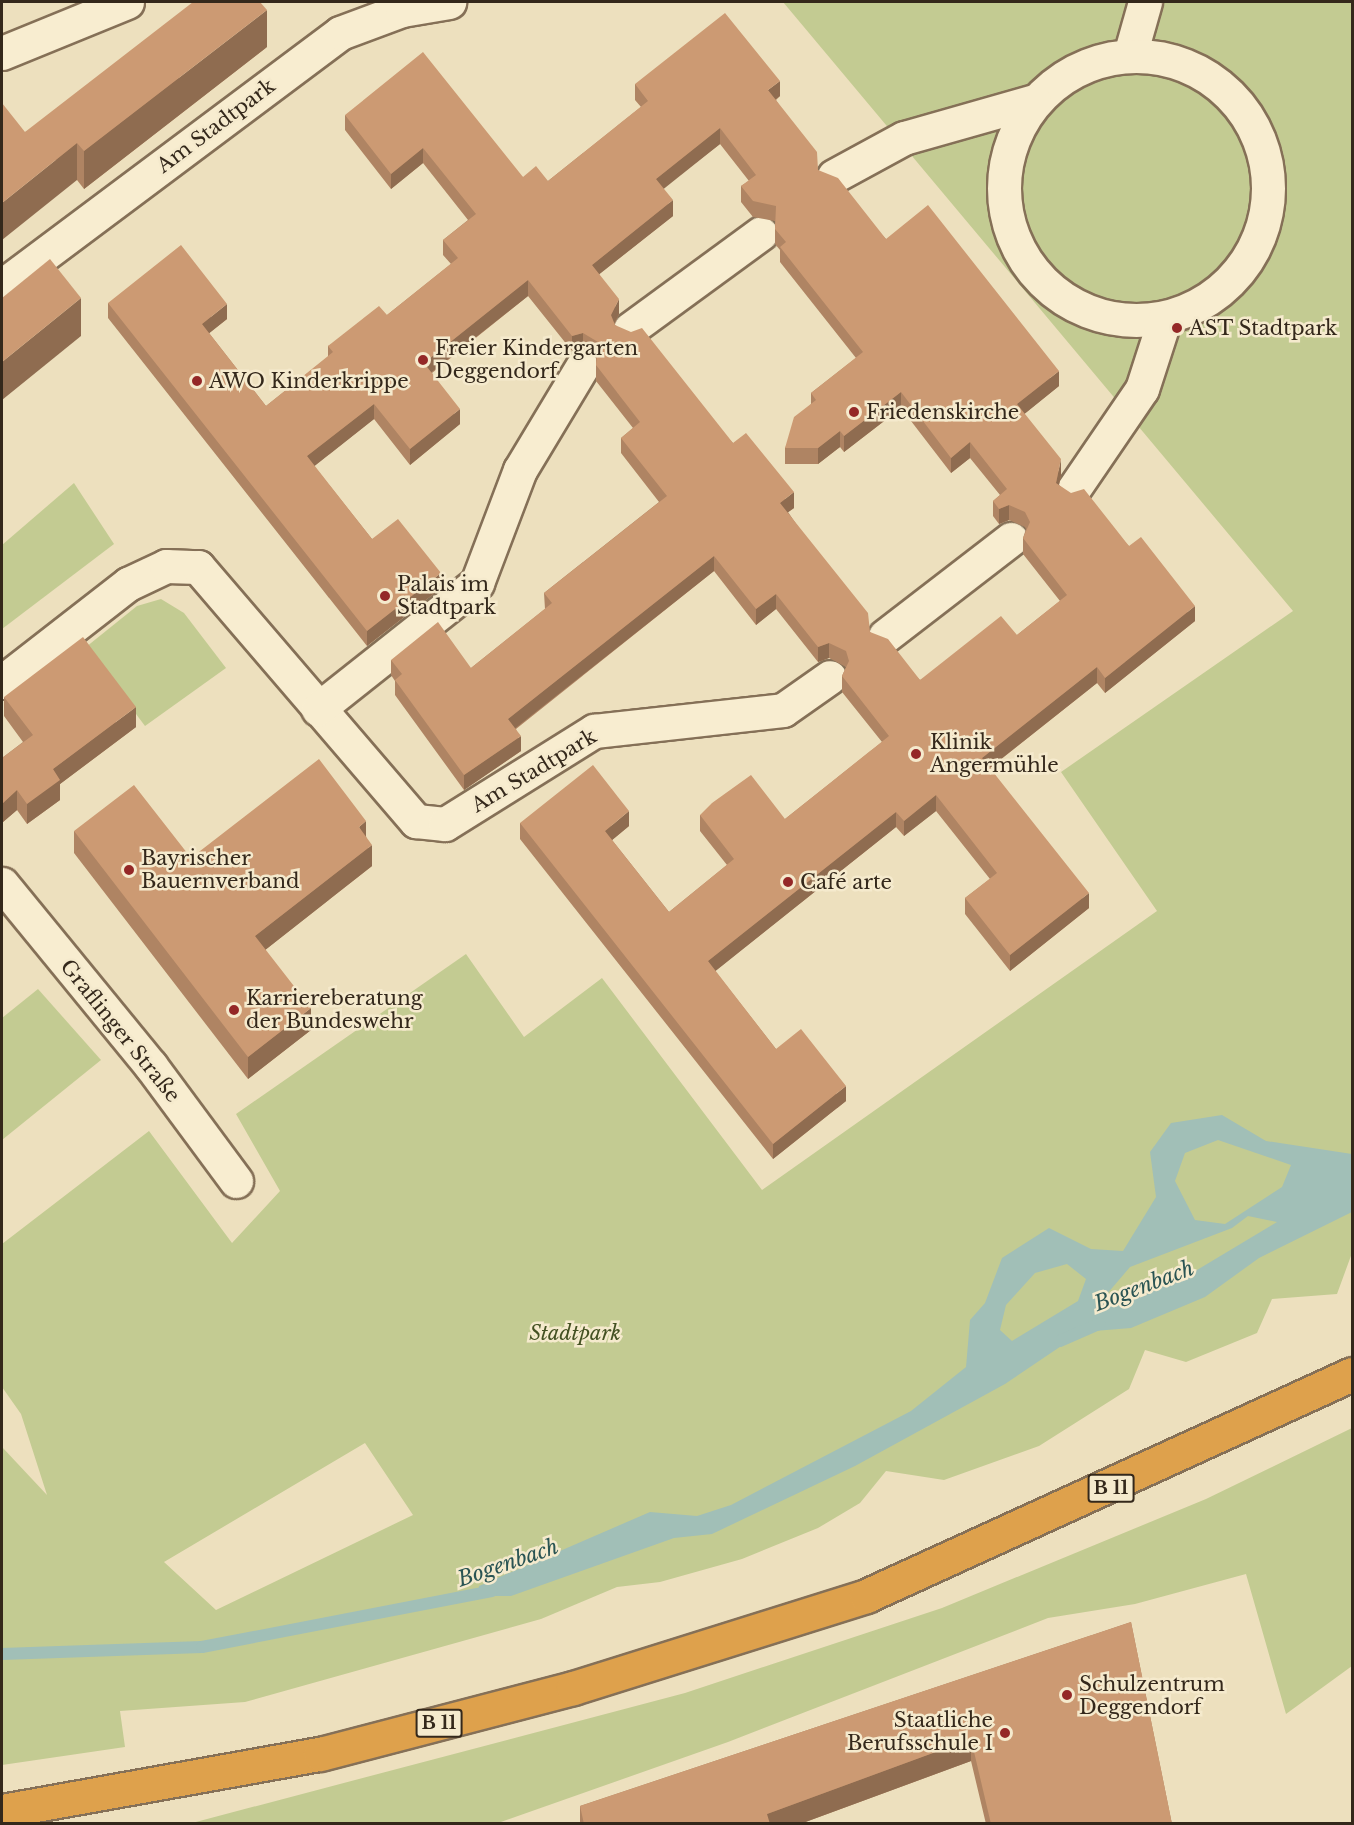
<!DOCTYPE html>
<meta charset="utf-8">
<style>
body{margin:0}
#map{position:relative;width:1354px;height:1825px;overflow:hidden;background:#ede0be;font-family:"Libre Baskerville",serif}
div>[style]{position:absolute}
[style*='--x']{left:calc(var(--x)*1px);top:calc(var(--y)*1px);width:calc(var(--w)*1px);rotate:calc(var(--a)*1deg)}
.green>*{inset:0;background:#c3cb92}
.water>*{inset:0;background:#a1bfb7}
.stream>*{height:12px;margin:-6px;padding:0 6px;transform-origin:6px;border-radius:6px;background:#a1bfb7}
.roads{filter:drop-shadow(2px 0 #857057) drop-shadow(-2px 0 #857057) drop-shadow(0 2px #857057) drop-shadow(0 -2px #857057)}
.minor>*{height:33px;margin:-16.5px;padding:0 16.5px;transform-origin:16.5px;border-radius:16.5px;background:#f8edd0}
.minor>.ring{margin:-16.5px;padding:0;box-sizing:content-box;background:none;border:33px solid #f8edd0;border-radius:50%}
.highway>*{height:33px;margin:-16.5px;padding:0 16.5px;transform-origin:16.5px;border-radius:16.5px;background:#dea14c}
.wall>*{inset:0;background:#af8463}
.shaded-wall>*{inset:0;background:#8f6c50}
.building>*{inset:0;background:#cc9a73}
.dots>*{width:16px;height:16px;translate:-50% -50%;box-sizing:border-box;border:3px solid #f5eacd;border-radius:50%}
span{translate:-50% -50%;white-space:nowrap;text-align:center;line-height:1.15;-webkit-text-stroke:5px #f5eacd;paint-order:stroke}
.shield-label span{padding:2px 4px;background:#f5eacd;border:2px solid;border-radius:4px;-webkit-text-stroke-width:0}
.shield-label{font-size:18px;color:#34281b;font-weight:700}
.street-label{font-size:20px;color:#34281b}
.poi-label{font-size:20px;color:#34281b}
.left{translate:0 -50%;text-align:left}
.right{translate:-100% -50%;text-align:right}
.park-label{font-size:20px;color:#445122;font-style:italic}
.water-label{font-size:21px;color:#2a5453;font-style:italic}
.frame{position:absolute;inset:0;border:3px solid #34281b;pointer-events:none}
</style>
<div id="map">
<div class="green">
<div style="clip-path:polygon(evenodd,783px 2px,1352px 2px,1352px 1253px,1337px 1294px,1272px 1299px,1257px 1333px,1186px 1362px,1145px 1350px,1129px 1389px,1039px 1446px,944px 1480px,886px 1471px,860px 1503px,818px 1528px,742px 1559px,660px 1582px,617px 1587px,541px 1619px,245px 1702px,120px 1711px,125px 1747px,2px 1765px,2px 1447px,47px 1495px,21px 1414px,2px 1387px,2px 1244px,149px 1131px,232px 1243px,280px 1191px,236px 1114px,466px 954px,524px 1037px,602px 978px,762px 1190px,1157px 911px,1061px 772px,1293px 611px,783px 2px,365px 1443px,413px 1515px,216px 1610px,164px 1562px,365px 1443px)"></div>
<div style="clip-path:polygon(74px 483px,114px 544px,2px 629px,2px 545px)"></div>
<div style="clip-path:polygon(161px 599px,184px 613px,226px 668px,145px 726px,86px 647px,137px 606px)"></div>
<div style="clip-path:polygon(38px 989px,101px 1060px,2px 1140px,2px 1018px)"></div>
<div style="clip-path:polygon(1352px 1428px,1352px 1666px,1286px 1714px,1246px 1574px,1135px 1604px,1048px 1618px,728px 1742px,498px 1823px,192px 1823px,685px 1693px,942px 1608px,1206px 1499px)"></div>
</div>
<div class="water">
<div style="clip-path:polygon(evenodd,1222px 1115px,1266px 1141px,1352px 1154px,1352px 1212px,1259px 1258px,1205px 1297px,1131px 1328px,1082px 1332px,1005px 1384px,855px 1466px,712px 1534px,674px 1538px,511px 1596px,478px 1596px,479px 1586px,650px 1512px,697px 1516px,731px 1505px,911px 1411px,966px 1367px,970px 1320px,985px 1303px,1002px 1258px,1049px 1228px,1091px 1249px,1123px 1251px,1156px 1197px,1150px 1152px,1171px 1123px,1222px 1115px,1218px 1140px,1291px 1165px,1282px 1187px,1225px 1224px,1195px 1220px,1175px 1181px,1185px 1153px,1218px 1140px,1222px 1115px,1248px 1216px,1277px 1222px,1187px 1276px,1114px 1298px,1107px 1294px,1130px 1267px,1232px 1228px,1248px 1216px,1222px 1115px,1067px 1264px,1086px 1279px,1078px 1301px,1012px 1341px,1000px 1330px,1006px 1305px,1035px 1273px,1067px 1264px)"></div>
</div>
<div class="stream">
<div style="--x:1060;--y:1341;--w:43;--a:-23.6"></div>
<div style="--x:2;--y:1654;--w:200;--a:-2"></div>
<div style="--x:202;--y:1647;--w:295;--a:-10.9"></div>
</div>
<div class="roads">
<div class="minor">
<div style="--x:2;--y:53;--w:135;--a:-22.2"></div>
<div style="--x:1130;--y:55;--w:55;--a:-74.2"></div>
<div class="ring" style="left:1004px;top:56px;width:231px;height:231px"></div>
<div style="--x:834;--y:176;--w:80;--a:-28.5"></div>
<div style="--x:904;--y:138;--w:135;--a:-15.9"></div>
<div style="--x:2;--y:286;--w:422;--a:-36.8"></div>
<div style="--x:340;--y:33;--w:66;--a:-20.4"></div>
<div style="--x:402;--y:10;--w:48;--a:-9.7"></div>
<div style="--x:630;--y:329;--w:162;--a:-36.2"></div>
<div style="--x:1073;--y:490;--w:122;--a:-55.7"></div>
<div style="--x:1142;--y:389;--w:75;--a:-72.1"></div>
<div style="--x:885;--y:636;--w:159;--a:-37.6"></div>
<div style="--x:2;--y:682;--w:160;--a:-37.9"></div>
<div style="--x:128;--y:584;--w:42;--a:-25.3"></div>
<div style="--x:166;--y:566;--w:32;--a:2"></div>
<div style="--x:198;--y:567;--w:335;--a:49.4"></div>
<div style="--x:416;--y:821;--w:29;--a:6"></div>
<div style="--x:445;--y:824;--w:176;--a:-32"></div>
<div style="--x:594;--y:731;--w:190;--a:-6.3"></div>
<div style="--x:783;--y:710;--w:57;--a:-35.1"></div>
<div style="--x:318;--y:709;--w:203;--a:-38.4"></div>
<div style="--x:477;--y:583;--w:121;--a:-69.2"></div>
<div style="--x:520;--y:470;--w:120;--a:-59"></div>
<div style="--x:2;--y:884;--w:235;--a:50.7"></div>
<div style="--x:151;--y:1066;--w:143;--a:53.5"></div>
</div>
<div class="highway">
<div style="--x:2;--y:1811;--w:323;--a:-10.2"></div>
<div style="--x:320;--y:1754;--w:261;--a:-14.6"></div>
<div style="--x:573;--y:1688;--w:307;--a:-17.4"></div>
<div style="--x:866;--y:1596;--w:534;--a:-24.55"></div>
</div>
</div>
<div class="wall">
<div style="clip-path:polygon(267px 47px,84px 189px,77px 180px,25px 132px)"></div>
<div style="clip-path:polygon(evenodd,635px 84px,780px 96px,776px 100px,818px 170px,886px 239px,1059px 386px,1024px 414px,1061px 475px,1059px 485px,1129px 546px,1195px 621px,1105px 693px,1097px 683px,990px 768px,1089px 908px,1010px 971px,965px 914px,965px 898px,990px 879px,936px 811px,904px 836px,896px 827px,715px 971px,776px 1049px,846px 1101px,773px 1159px,520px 839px,520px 823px,629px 826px,612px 840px,669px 912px,727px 865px,700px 831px,700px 815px,785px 819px,882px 742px,842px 692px,842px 676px,846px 667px,829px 658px,818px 662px,776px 609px,756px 625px,714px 571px,516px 729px,521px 751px,464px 790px,395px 695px,395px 681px,391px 675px,391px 660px,471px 668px,545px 609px,544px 593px,659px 502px,621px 453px,621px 438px,633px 428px,596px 381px,596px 357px,583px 348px,572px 351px,528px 296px,432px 373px,460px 424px,410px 465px,374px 419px,314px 466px,372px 539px,441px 588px,367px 646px,108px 318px,108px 303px,227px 319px,209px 333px,266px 406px,328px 357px,328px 346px,387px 315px,451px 264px,443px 255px,443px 240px,468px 220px,423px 163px,391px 189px,345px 130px,345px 115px,523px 177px,548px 181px,641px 107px,635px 100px,635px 84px,720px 144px,749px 181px,741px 186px,741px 202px,753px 217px,775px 221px,775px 244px,780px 250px,780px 262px,856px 358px,811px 393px,811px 404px,785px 448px,785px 464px,818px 464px,840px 447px,844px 452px,901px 408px,951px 473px,970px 458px,1000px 495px,993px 501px,993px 516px,999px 524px,1009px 520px,1025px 527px,1026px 529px,1023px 538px,1023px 554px,1060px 601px,1017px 635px,920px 680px,870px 632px,788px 512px,794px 508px,733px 443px,615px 325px,615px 323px,619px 314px,599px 274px,673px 216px,663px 188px,720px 144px)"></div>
<div style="clip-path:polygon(4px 697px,136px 727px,60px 784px,60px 800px,27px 824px,17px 810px,3px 822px,2px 820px,2px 758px,23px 742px,4px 716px)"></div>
<div style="clip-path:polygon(74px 831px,191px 858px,366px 836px,372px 866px,265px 950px,311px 1030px,248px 1079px,74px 853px)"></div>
<div style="clip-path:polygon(1131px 1622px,1172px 1824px,986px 1824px,971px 1761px,800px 1824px,580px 1824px,580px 1806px)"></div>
</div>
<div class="shaded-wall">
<div style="clip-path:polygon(267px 10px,267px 47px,84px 189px,84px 151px)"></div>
<div style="clip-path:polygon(780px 81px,780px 96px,768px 105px,768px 90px)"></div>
<div style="clip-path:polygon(720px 128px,720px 144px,656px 195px,656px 179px)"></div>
<div style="clip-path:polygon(77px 143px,77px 180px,2px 240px,2px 203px)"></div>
<div style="clip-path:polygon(423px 148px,423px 163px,391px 189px,391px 174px)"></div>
<div style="clip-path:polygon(673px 200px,673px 216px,592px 280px,592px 265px)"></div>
<div style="clip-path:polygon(528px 280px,528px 296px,424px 378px,424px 363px)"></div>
<div style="clip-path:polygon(81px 298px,81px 336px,2px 400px,2px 362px)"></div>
<div style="clip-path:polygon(619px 299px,619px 314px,611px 330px,611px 315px)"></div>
<div style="clip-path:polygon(227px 304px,227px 319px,202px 339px,202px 324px)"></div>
<div style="clip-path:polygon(583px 333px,583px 348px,572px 351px,572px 336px)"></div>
<div style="clip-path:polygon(1059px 371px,1059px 386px,1017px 420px,1017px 404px)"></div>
<div style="clip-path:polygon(901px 392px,901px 408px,844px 452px,844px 436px)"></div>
<div style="clip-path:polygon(374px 404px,374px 419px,307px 472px,307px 456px)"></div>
<div style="clip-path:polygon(460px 409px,460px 424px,410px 465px,410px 449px)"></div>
<div style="clip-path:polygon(840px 431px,840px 447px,818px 464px,818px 448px)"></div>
<div style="clip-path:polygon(970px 442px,970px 458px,951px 473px,951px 458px)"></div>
<div style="clip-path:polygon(1061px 459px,1061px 475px,1056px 499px,1056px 483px)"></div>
<div style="clip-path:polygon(794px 492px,794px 508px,780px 518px,780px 503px)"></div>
<div style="clip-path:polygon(1009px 505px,1009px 520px,999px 524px,999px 509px)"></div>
<div style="clip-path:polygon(714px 556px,714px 571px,508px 734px,508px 719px)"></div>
<div style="clip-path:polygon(441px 573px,441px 588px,367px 646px,367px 631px)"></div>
<div style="clip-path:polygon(776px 594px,776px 609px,756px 625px,756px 609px)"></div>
<div style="clip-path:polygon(1195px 606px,1195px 621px,1105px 693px,1105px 678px)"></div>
<div style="clip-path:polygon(829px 643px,829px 658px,818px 662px,818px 647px)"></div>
<div style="clip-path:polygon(1097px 667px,1097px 683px,982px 774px,982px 758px)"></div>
<div style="clip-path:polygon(136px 707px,136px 727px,60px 784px,60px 800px,27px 824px,27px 804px,53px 769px)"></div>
<div style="clip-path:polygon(521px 736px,521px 751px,464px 790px,464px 775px)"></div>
<div style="clip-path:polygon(17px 790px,17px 810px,3px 822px,3px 803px)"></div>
<div style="clip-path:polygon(936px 795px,936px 811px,904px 836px,904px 821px)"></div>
<div style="clip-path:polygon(629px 811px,629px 826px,605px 846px,605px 831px)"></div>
<div style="clip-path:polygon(896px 812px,896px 827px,708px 977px,708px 961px)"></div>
<div style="clip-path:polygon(366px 821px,366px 843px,359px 827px)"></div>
<div style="clip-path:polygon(372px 845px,372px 866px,255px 958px,255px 936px)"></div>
<div style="clip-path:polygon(1089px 893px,1089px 908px,1010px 971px,1010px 955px)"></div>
<div style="clip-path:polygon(311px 1008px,311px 1030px,248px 1079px,248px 1057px)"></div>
<div style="clip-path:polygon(846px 1086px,846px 1101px,773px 1159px,773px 1144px)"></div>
<div style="clip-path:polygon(971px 1739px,971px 1761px,800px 1824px,767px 1824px,767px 1814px)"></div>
</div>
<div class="building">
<div style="clip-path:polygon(193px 2px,260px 2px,267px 10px,84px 151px,77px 143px,2px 203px,2px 103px,25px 132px)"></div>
<div style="clip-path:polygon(evenodd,725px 13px,780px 81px,768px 90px,817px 152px,818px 170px,838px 178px,886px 239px,928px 205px,1059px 371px,1017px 404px,1061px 459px,1056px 483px,1071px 493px,1084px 489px,1129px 546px,1141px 537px,1195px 606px,1105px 678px,1097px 667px,982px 758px,1089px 893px,1010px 955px,965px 898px,997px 873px,936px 795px,904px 821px,896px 812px,708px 961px,776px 1049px,801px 1029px,846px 1086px,773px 1144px,520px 823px,593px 765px,629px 811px,605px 831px,669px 912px,734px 859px,700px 815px,712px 803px,751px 775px,785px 819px,889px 736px,842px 676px,849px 661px,846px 651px,829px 643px,818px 647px,776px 594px,756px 609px,714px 556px,508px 719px,521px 736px,464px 775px,395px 680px,402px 674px,391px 660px,438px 622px,471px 668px,552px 603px,544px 593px,667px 496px,621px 438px,640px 422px,596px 365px,598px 342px,583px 333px,572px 336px,528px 280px,424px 363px,460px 409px,410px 449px,374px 404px,307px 456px,372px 539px,398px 519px,441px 573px,367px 631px,108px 303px,181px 245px,227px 304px,202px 324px,266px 406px,333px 352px,328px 346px,379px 306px,387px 315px,458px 258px,443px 240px,476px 214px,423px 148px,391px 174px,345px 115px,423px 52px,523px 177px,536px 166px,548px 181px,648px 101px,635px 84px,725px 13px,720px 128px,756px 175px,741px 186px,753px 201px,776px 206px,775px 229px,786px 242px,780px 247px,863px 352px,811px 393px,816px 400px,794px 417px,785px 448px,818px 448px,840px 431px,844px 436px,901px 392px,951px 458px,970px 442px,1007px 489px,993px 501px,999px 509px,1009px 505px,1025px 512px,1030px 522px,1023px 538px,1067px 595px,1017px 635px,1001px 616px,920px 680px,888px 639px,870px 632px,868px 613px,780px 503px,794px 492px,746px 433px,733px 443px,642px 328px,631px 332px,615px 325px,611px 315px,619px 299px,592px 265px,673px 200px,656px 179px,720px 128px)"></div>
<div style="clip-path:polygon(50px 259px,81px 298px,2px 362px,2px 298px)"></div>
<div style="clip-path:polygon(83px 637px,136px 707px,53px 769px,60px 780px,27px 804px,17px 790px,3px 803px,2px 801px,2px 758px,33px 735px,4px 697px)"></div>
<div style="clip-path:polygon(319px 759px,366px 821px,359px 827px,372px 845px,255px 936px,311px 1008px,248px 1057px,74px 831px,134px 785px,191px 858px)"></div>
<div style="clip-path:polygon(1131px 1622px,1172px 1824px,991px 1824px,971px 1739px,767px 1814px,770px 1824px,584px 1824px,580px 1806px)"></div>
</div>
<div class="dots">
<div style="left:1177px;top:328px;background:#942827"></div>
<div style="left:423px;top:360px;background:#942827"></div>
<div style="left:197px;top:381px;background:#942827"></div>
<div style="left:854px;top:412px;background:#942827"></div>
<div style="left:385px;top:596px;background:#942827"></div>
<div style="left:916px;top:754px;background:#942827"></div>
<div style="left:129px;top:870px;background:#942827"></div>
<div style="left:788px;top:882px;background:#942827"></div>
<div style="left:234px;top:1010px;background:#942827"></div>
<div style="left:1067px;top:1695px;background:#942827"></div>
<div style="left:1005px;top:1733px;background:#942827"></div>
</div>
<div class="shield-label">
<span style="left:1111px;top:1488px">B 11</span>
<span style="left:439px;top:1723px">B 11</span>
</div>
<div class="street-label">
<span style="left:216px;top:126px;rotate:-37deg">Am Stadtpark</span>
<span style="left:534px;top:771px;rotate:-31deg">Am Stadtpark</span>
<span style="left:120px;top:1031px;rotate:51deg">Graflinger Straße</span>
</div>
<div class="poi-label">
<span class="left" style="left:1189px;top:328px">AST Stadtpark</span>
<span class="left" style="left:435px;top:360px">Freier Kindergarten<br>Deggendorf</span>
<span class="left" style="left:209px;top:381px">AWO Kinderkrippe</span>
<span class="left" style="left:866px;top:412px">Friedenskirche</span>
<span class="left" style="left:397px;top:596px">Palais im<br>Stadtpark</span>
<span class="left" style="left:930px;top:754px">Klinik<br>Angermühle</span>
<span class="left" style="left:141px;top:870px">Bayrischer<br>Bauernverband</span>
<span class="left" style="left:800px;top:882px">Café arte</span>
<span class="left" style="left:246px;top:1010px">Karriereberatung<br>der Bundeswehr</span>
<span class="left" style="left:1079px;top:1696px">Schulzentrum<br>Deggendorf</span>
<span class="right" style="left:993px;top:1732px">Staatliche<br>Berufsschule I</span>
</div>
<div class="park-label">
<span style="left:575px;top:1333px">Stadtpark</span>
</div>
<div class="water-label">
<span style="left:1144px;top:1286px;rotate:-21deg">Bogenbach</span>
<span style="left:508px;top:1563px;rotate:-19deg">Bogenbach</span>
</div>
<div class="frame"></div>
</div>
